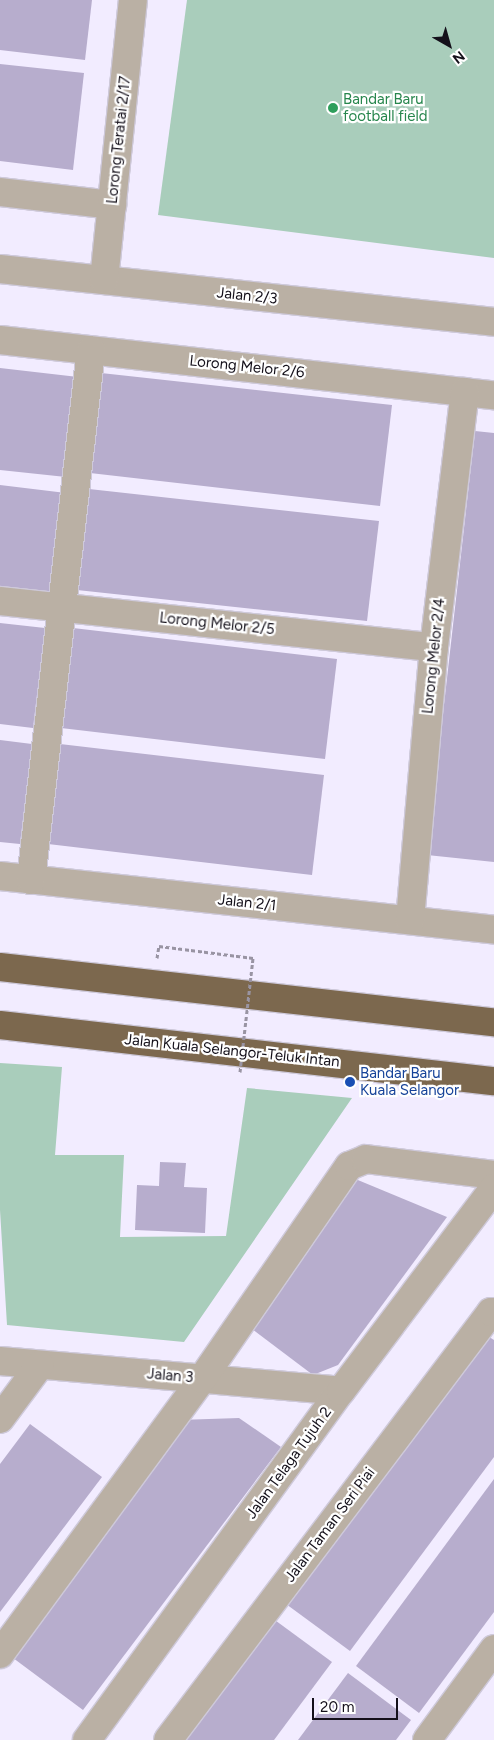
<!DOCTYPE html>
<style>
body{margin:0}
#map{position:relative;width:494px;height:1740px;overflow:hidden;background:#f2ecff;font-family:Figtree,sans-serif}
div>[style]{position:absolute}
[style*='--x']{left:calc(var(--x)*1px);top:calc(var(--y)*1px);width:calc(var(--w)*1px);rotate:calc(var(--a)*1deg)}
.green>*{inset:0;background:#a9cdbb}
.building>*{inset:0;background:#b7adcd}
.path>*{height:3px;margin-top:-1.5px;transform-origin:0;background:repeating-linear-gradient(90deg,#9994a3 0 4px,transparent 0 6.5px)}
.roads{filter:drop-shadow(1px 0 #cec9da) drop-shadow(-1px 0 #cec9da) drop-shadow(0 1px #cec9da) drop-shadow(0 -1px #cec9da)}
.minor>*{height:28px;margin:-14px;padding:0 14px;transform-origin:14px;border-radius:14px;background:#bab0a4}
.highway>*{height:28px;margin:-14px;padding:0 14px;transform-origin:14px;border-radius:14px;background:#7c684e}
.path-bridge>*{height:3px;margin-top:-1.5px;transform-origin:0;background:repeating-linear-gradient(90deg,#9994a3 0 4px,transparent 0 6.5px)}
.dots>*{width:14px;height:14px;translate:-50% -50%;box-sizing:border-box;border:2px solid #fff;border-radius:50%}
span{translate:-50% -50%;white-space:nowrap;text-align:center;line-height:1.15;-webkit-text-stroke:4.5px #fff;paint-order:stroke}
.leisure-label{font-size:15px;color:#27864d}
.left{translate:0 -50%;text-align:left}
.street-label{font-size:15px;color:#14101a}
.transit-label{font-size:15px;color:#164399}
.north{position:absolute;left:424px;top:20px;width:50px;height:50px;-webkit-text-stroke:4px #fff;paint-order:stroke;rotate:142deg;font-size:14px;font-weight:700;line-height:20px;text-align:center;color:#14101a}
.north::after{content:'';display:block;margin:auto;width:18px;height:22px;background:#14101a;clip-path:polygon(50% 0,100% 100%,50% 72%,0 100%)}
.scale{position:absolute;left:312px;top:1698px;width:86px;height:22px;box-sizing:border-box;border:2px solid #14101a;border-top:0;padding-left:6px;font-size:15px;line-height:18px;white-space:nowrap;color:#14101a;-webkit-text-stroke:4px #fff;paint-order:stroke}
</style>
<div id="map">
<div class="green">
<div style="clip-path:polygon(187px 0,494px 0,494px 258px,158px 215px)"></div>
<div style="clip-path:polygon(0 1063px,62px 1067px,55px 1155px,124px 1155px,120px 1237px,226px 1236px,247px 1088px,352px 1098px,184px 1342px,7px 1325px,0 1210px)"></div>
</div>
<div class="building">
<div style="clip-path:polygon(0 0,92px 0,85px 60px,0 50px)"></div>
<div style="clip-path:polygon(0 64px,84px 73px,73px 170px,0 161px)"></div>
<div style="clip-path:polygon(0 368px,78px 377px,66px 477px,0 470px)"></div>
<div style="clip-path:polygon(101px 373px,392px 405px,380px 506px,90px 473px)"></div>
<div style="clip-path:polygon(475px 431px,494px 433px,494px 862px,427px 855px)"></div>
<div style="clip-path:polygon(0 485px,66px 493px,54px 593px,0 587px)"></div>
<div style="clip-path:polygon(89px 489px,379px 521px,367px 621px,77px 590px)"></div>
<div style="clip-path:polygon(0 623px,45px 628px,33px 728px,0 724px)"></div>
<div style="clip-path:polygon(73px 628px,337px 659px,325px 759px,61px 728px)"></div>
<div style="clip-path:polygon(0 740px,32px 744px,20px 844px,0 842px)"></div>
<div style="clip-path:polygon(60px 744px,324px 775px,312px 875px,48px 844px)"></div>
<div style="clip-path:polygon(160px 1162px,186px 1163px,184px 1187px,207px 1188px,205px 1233px,135px 1230px,137px 1185px,159px 1186px)"></div>
<div style="clip-path:polygon(353px 1178px,447px 1217px,338px 1365px,313px 1375px,244px 1323px)"></div>
<div style="clip-path:polygon(486px 1335px,494px 1340px,494px 1457px,350px 1651px,286px 1604px)"></div>
<div style="clip-path:polygon(239px 1418px,281px 1447px,83px 1710px,5px 1652px,179px 1420px)"></div>
<div style="clip-path:polygon(30px 1424px,102px 1477px,0 1612px,0 1464px)"></div>
<div style="clip-path:polygon(494px 1479px,494px 1612px,419px 1713px,356px 1666px)"></div>
<div style="clip-path:polygon(268px 1615px,332px 1662px,274px 1740px,176px 1740px)"></div>
<div style="clip-path:polygon(348px 1673px,411px 1720px,396px 1740px,298px 1740px)"></div>
</div>
<div class="path">
<div style="--x:157;--y:958;--w:12;--a:-81"></div>
<div style="--x:159;--y:946;--w:95;--a:7.3"></div>
</div>
<div class="roads">
<div class="minor">
<div style="--x:0;--y:192;--w:113;--a:6.6"></div>
<div style="--x:0;--y:269;--w:497;--a:6.1"></div>
<div style="--x:104;--y:280;--w:281;--a:-84.1"></div>
<div style="--x:0;--y:340;--w:497;--a:6.4"></div>
<div style="--x:0;--y:601;--w:436;--a:6.1"></div>
<div style="--x:0;--y:876;--w:497;--a:6.2"></div>
<div style="--x:31;--y:880;--w:533;--a:-83.54"></div>
<div style="--x:410;--y:920;--w:274;--a:-85"></div>
<div style="--x:434;--y:647;--w:257;--a:-83.1"></div>
<div style="--x:0;--y:1361;--w:342;--a:5"></div>
<div style="--x:0;--y:1419;--w:67;--a:-53.5"></div>
<div style="--x:0;--y:1654;--w:341;--a:-53.7"></div>
<div style="--x:202;--y:1379;--w:259;--a:-55.4"></div>
<div style="--x:349;--y:1166;--w:18;--a:-22"></div>
<div style="--x:366;--y:1159;--w:129;--a:7.1"></div>
<div style="--x:87;--y:1740;--w:432;--a:-54"></div>
<div style="--x:341;--y:1391;--w:254;--a:-53"></div>
<div style="--x:168;--y:1740;--w:536;--a:-52.96"></div>
<div style="--x:491;--y:1312;--w:3;--a:0"></div>
<div style="--x:427;--y:1740;--w:113;--a:-53.6"></div>
</div>
<div class="highway">
<div style="--x:0;--y:967;--w:497;--a:6.4"></div>
<div style="--x:0;--y:1025;--w:497;--a:6.5"></div>
</div>
</div>
<div class="path-bridge">
<div style="--x:240;--y:1072;--w:115;--a:-83.5"></div>
</div>
<div class="dots">
<div style="left:333px;top:108px;background:#2e9e5b"></div>
<div style="left:350px;top:1082px;background:#1a4fb4"></div>
</div>
<div class="leisure-label">
<span class="left" style="left:343px;top:108px">Bandar Baru<br>football field</span>
</div>
<div class="street-label">
<span style="left:119px;top:140px;rotate:-84deg">Lorong Teratai 2/17</span>
<span style="left:247px;top:296px;rotate:6deg">Jalan 2/3</span>
<span style="left:247px;top:367px;rotate:6deg">Lorong Melor 2/6</span>
<span style="left:217px;top:624px;rotate:6deg">Lorong Melor 2/5</span>
<span style="left:434px;top:656px;rotate:-84deg">Lorong Melor 2/4</span>
<span style="left:247px;top:903px;rotate:6deg">Jalan 2/1</span>
<span style="left:232px;top:1051px;rotate:6deg">Jalan Kuala Selangor-Teluk Intan</span>
<span style="left:170px;top:1376px;rotate:5deg">Jalan 3</span>
<span style="left:289px;top:1463px;rotate:-54deg">Jalan Telaga Tujuh 2</span>
<span style="left:330px;top:1525px;rotate:-53deg">Jalan Taman Seri Piai</span>
</div>
<div class="transit-label">
<span class="left" style="left:360px;top:1082px">Bandar Baru<br>Kuala Selangor</span>
</div>
<div class="north">N</div>
<div class="scale">20 m</div>
</div>
